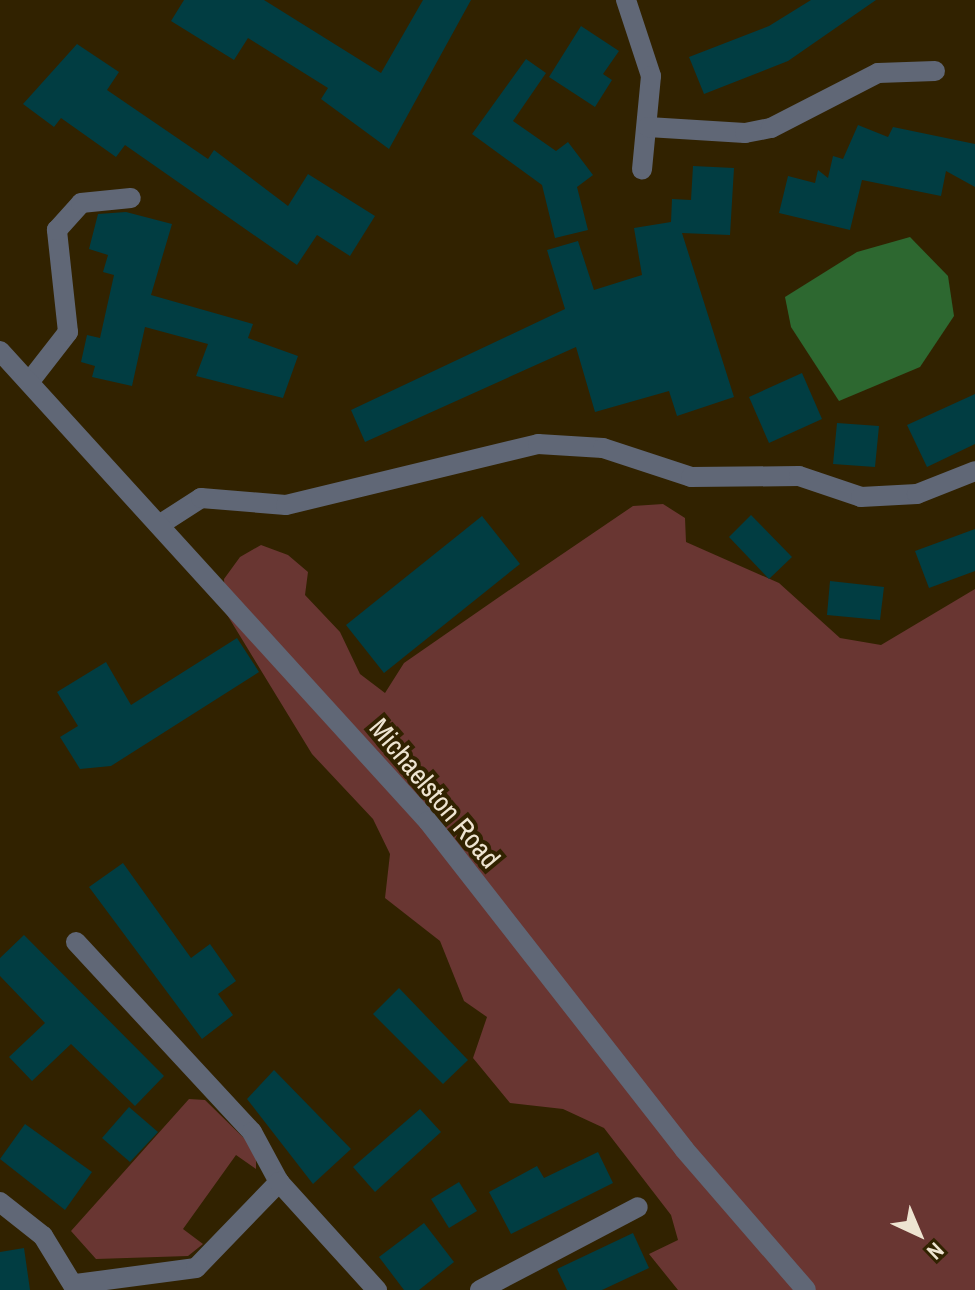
<!DOCTYPE html>
<style>
body{margin:0}
#map{position:relative;width:975px;height:1290px;overflow:hidden;background:#312200;font-family:"Archivo Narrow",sans-serif}
div>[style]{position:absolute}
[style*='--x']{left:calc(var(--x)*1px);top:calc(var(--y)*1px);width:calc(var(--w)*1px);rotate:calc(var(--a)*1deg)}
.green>*{inset:0;background:#693632}
.water>*{inset:0;background:#2d6830}
.building>*{inset:0;background:#013d42}
.minor>*{height:20px;margin:-10px;padding:0 10px;transform-origin:10px;border-radius:10px;background:#606776}
.tertiary>*{height:20px;margin:-10px;padding:0 10px;transform-origin:10px;border-radius:10px;background:#606776}
span{translate:-50% -50%;white-space:nowrap;text-align:center;line-height:1.15;-webkit-text-stroke:8px #312200;paint-order:stroke}
.street-label{font-size:28px;color:#eee4d1}
.north{position:absolute;left:879px;top:1194px;width:80px;height:80px;-webkit-text-stroke:6px #312200;paint-order:stroke;rotate:136deg;font-size:22px;font-weight:700;line-height:32px;text-align:center;color:#eee4d1}
.north::after{content:'';display:block;margin:auto;width:28px;height:36px;background:#eee4d1;clip-path:polygon(50% 0,100% 100%,50% 72%,0 100%)}
</style>
<div id="map">
<div class="green">
<div style="clip-path:polygon(663px 504px,685px 518px,686px 542px,779px 583px,840px 638px,881px 645px,975px 589px,975px 1290px,678px 1290px,649px 1254px,678px 1240px,671px 1215px,604px 1128px,563px 1109px,510px 1103px,473px 1058px,487px 1017px,464px 1001px,440px 941px,385px 898px,390px 854px,373px 819px,312px 754px,226px 613px,224px 579px,240px 557px,261px 545px,288px 555px,308px 572px,305px 595px,340px 632px,360px 674px,385px 693px,404px 663px,502px 595px,633px 506px)"></div>
<div style="clip-path:polygon(189px 1099px,205px 1100px,256px 1150px,256px 1169px,236px 1155px,183px 1229px,203px 1244px,188px 1256px,96px 1259px,71px 1231px)"></div>
</div>
<div class="water">
<div style="clip-path:polygon(910px 237px,948px 276px,954px 316px,920px 367px,839px 401px,791px 327px,785px 297px,857px 252px)"></div>
</div>
<div class="building">
<div style="clip-path:polygon(184px 0,264px 0,381px 73px,423px 0,471px 0,389px 149px,321px 99px,328px 88px,248px 38px,234px 60px,171px 21px)"></div>
<div style="clip-path:polygon(811px 0,876px 0,788px 61px,704px 94px,689px 57px,769px 26px)"></div>
<div style="clip-path:polygon(581px 26px,619px 51px,603px 74px,612px 80px,595px 107px,549px 77px)"></div>
<div style="clip-path:polygon(77px 44px,119px 72px,107px 90px,208px 159px,214px 150px,288px 206px,308px 174px,375px 216px,350px 256px,317px 235px,297px 265px,125px 145px,116px 157px,61px 118px,54px 127px,23px 104px)"></div>
<div style="clip-path:polygon(526px 59px,546px 73px,513px 121px,556px 151px,568px 142px,593px 175px,577px 187px,588px 230px,555px 238px,542px 185px,472px 134px)"></div>
<div style="clip-path:polygon(858px 125px,888px 137px,893px 127px,975px 144px,975px 187px,946px 171px,941px 196px,862px 180px,850px 230px,779px 213px,788px 176px,815px 183px,818px 170px,828px 178px,833px 156px,843px 159px)"></div>
<div style="clip-path:polygon(693px 166px,734px 168px,730px 235px,682px 233px,734px 397px,677px 416px,669px 391px,595px 412px,576px 347px,365px 442px,351px 410px,565px 309px,547px 250px,578px 241px,594px 290px,642px 275px,634px 228px,671px 222px,672px 199px,691px 200px)"></div>
<div style="clip-path:polygon(126px 212px,172px 224px,151px 295px,253px 324px,248px 338px,298px 356px,283px 398px,196px 376px,208px 344px,145px 327px,132px 386px,92px 377px,95px 366px,81px 362px,87px 335px,100px 338px,114px 275px,103px 272px,108px 255px,89px 249px,98px 214px)"></div>
<div style="clip-path:polygon(802px 373px,822px 419px,769px 443px,749px 397px)"></div>
<div style="clip-path:polygon(975px 394px,975px 444px,927px 467px,907px 425px)"></div>
<div style="clip-path:polygon(837px 423px,879px 426px,875px 467px,833px 464px)"></div>
<div style="clip-path:polygon(751px 515px,792px 557px,769px 579px,729px 537px)"></div>
<div style="clip-path:polygon(482px 516px,520px 564px,384px 673px,346px 625px)"></div>
<div style="clip-path:polygon(975px 529px,975px 571px,929px 588px,915px 551px)"></div>
<div style="clip-path:polygon(830px 581px,884px 587px,880px 620px,827px 615px)"></div>
<div style="clip-path:polygon(237px 638px,259px 672px,111px 766px,80px 769px,60px 737px,78px 726px,57px 692px,106px 662px,131px 705px)"></div>
<div style="clip-path:polygon(123px 863px,191px 958px,210px 944px,236px 981px,218px 994px,233px 1015px,202px 1039px,89px 887px)"></div>
<div style="clip-path:polygon(24px 935px,164px 1076px,135px 1106px,71px 1044px,32px 1081px,9px 1057px,45px 1023px,0 976px,0 958px)"></div>
<div style="clip-path:polygon(399px 988px,468px 1060px,443px 1084px,373px 1014px)"></div>
<div style="clip-path:polygon(274px 1070px,351px 1149px,313px 1184px,247px 1099px)"></div>
<div style="clip-path:polygon(129px 1107px,158px 1132px,130px 1162px,102px 1138px)"></div>
<div style="clip-path:polygon(420px 1109px,441px 1132px,375px 1192px,353px 1167px)"></div>
<div style="clip-path:polygon(25px 1124px,92px 1172px,65px 1210px,0 1159px)"></div>
<div style="clip-path:polygon(598px 1152px,613px 1183px,511px 1234px,489px 1192px,537px 1166px,544px 1178px)"></div>
<div style="clip-path:polygon(459px 1182px,477px 1211px,449px 1228px,431px 1199px)"></div>
<div style="clip-path:polygon(424px 1223px,454px 1262px,419px 1290px,404px 1290px,379px 1257px)"></div>
<div style="clip-path:polygon(633px 1233px,649px 1268px,602px 1290px,567px 1290px,557px 1269px)"></div>
<div style="clip-path:polygon(24px 1248px,30px 1290px,0 1290px,0 1252px)"></div>
</div>
<div class="minor">
<div style="--x:626;--y:0;--w:80;--a:71.8"></div>
<div style="--x:651;--y:76;--w:94;--a:95.5"></div>
<div style="--x:648;--y:127;--w:97;--a:3.5"></div>
<div style="--x:745;--y:133;--w:26;--a:-11"></div>
<div style="--x:771;--y:128;--w:120;--a:-27.2"></div>
<div style="--x:878;--y:73;--w:57;--a:-2"></div>
<div style="--x:30;--y:381;--w:62;--a:-52.2"></div>
<div style="--x:68;--y:332;--w:103;--a:-96.2"></div>
<div style="--x:57;--y:230;--w:36;--a:-48"></div>
<div style="--x:81;--y:203;--w:50;--a:-5.7"></div>
<div style="--x:159;--y:525;--w:50;--a:-32.7"></div>
<div style="--x:201;--y:498;--w:85;--a:4.7"></div>
<div style="--x:286;--y:505;--w:259;--a:-13.6"></div>
<div style="--x:538;--y:444;--w:65;--a:3.5"></div>
<div style="--x:603;--y:448;--w:93;--a:18.2"></div>
<div style="--x:691;--y:477;--w:108;--a:-0.5"></div>
<div style="--x:799;--y:476;--w:65;--a:18.7"></div>
<div style="--x:861;--y:497;--w:56;--a:-3.1"></div>
<div style="--x:917;--y:494;--w:62;--a:-21.6"></div>
<div style="--x:76;--y:942;--w:259;--a:47.2"></div>
<div style="--x:252;--y:1132;--w:57;--a:61.6"></div>
<div style="--x:0;--y:1202;--w:55;--a:38.3"></div>
<div style="--x:43;--y:1236;--w:63;--a:58.6"></div>
<div style="--x:76;--y:1284;--w:121;--a:-7.6"></div>
<div style="--x:196;--y:1268;--w:120;--a:-46"></div>
<div style="--x:279;--y:1182;--w:146;--a:47.8"></div>
<div style="--x:480;--y:1290;--w:178;--a:-27.7"></div>
</div>
<div class="tertiary">
<div style="--x:0;--y:351;--w:636;--a:47.68"></div>
<div style="--x:428;--y:821;--w:416;--a:52"></div>
<div style="--x:684;--y:1149;--w:186;--a:49.1"></div>
</div>
<div class="street-label">
<span style="left:435px;top:793px;rotate:50deg">Michaelston Road</span>
</div>
<div class="north">N</div>
</div>
